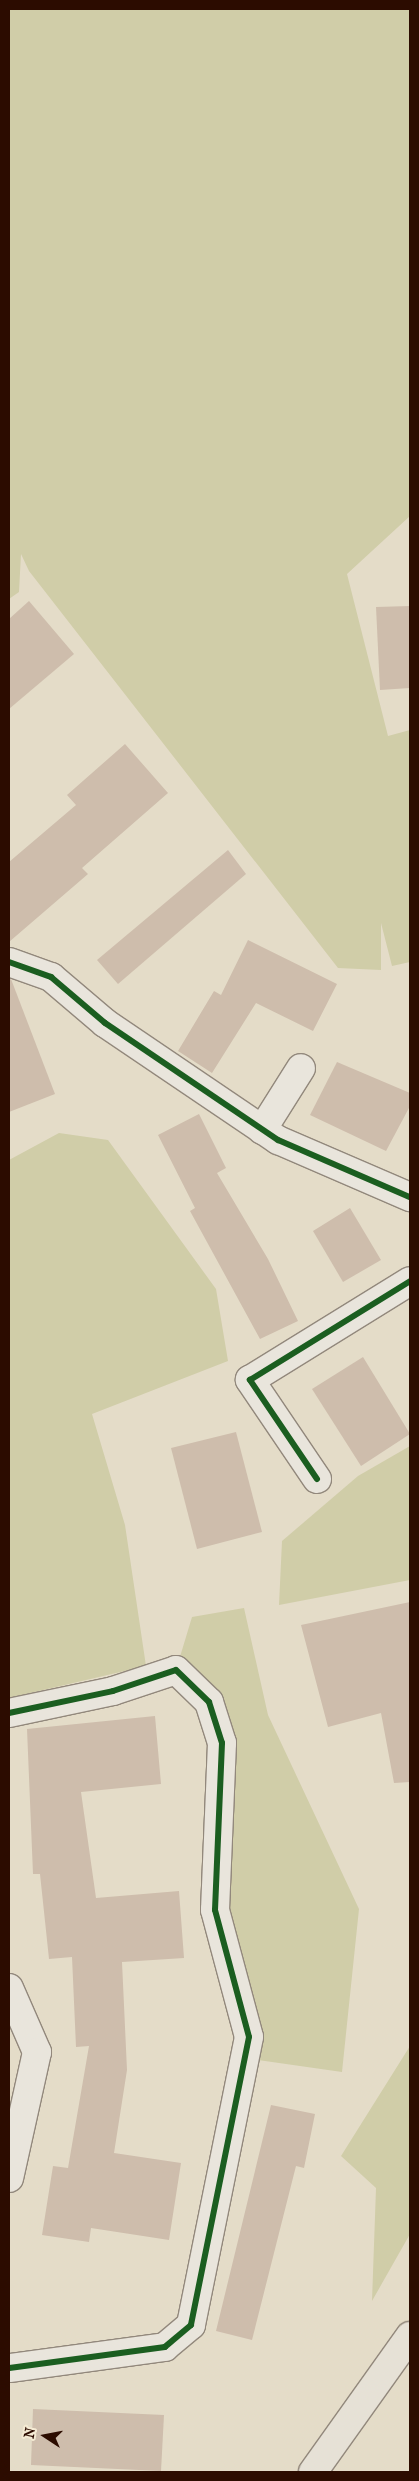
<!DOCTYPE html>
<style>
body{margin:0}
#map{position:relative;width:419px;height:2481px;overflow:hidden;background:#e4dcc8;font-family:"IM FELL French Canon",serif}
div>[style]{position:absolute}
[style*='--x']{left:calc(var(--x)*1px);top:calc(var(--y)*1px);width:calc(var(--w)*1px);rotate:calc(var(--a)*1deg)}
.green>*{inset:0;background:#d0cda8}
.building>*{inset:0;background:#cebdac}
.roads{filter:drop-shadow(1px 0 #92887c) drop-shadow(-1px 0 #92887c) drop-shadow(0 1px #92887c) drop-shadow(0 -1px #92887c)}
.minor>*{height:28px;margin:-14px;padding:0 14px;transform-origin:14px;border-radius:14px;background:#e9e5dc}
.highway>*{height:28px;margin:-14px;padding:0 14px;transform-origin:14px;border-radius:14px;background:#e6e1d6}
.cycleway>*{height:6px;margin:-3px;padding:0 3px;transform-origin:3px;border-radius:3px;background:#1b5e20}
span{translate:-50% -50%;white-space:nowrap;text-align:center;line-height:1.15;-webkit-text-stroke:5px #f5ebd4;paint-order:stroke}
.frame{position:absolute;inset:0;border:10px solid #2c0c00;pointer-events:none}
.north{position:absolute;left:20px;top:2411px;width:50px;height:50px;-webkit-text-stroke:4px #f5ebd4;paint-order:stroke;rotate:281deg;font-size:14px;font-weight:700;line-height:20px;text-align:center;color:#2c0c00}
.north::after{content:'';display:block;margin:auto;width:18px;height:22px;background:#2c0c00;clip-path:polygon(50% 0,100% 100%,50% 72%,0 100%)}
</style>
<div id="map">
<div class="green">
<div style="clip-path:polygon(9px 9px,410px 9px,410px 516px,347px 574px,388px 736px,410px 730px,410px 962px,392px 966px,381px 923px,381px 970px,338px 968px,29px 571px,21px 554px,19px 592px,9px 599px)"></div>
<div style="clip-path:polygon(59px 1133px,108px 1140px,216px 1289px,228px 1361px,92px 1414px,125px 1525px,146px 1666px,9px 1698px,9px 1160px)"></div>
<div style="clip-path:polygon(410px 1446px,410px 1580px,279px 1605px,282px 1541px,358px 1476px)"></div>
<div style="clip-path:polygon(244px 1608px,268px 1715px,359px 1909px,342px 2072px,258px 2060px,215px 1910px,221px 1750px,176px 1670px,192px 1617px)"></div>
<div style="clip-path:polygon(410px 2046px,410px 2234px,372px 2301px,376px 2188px,341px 2156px)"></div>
</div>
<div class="building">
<div style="clip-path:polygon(29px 601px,74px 654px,9px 709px,9px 619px)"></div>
<div style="clip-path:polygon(410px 606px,410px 688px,380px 690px,376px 607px)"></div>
<div style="clip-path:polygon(125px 744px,168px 793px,82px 868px,88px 874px,9px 942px,9px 862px,76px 805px,67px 795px)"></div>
<div style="clip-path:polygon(228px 850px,246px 874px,118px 984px,97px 960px)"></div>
<div style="clip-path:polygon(248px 940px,337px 984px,313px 1031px,256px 1003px,212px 1073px,178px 1051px,214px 991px,221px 995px)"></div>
<div style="clip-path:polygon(11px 979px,55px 1094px,9px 1112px,9px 980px)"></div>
<div style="clip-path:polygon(337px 1062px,410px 1093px,410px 1106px,386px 1151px,310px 1115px)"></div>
<div style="clip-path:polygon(199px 1114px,226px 1168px,217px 1173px,268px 1259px,298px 1321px,260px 1339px,190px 1211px,195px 1208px,158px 1135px)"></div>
<div style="clip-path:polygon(350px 1208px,381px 1260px,343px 1282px,313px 1231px)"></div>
<div style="clip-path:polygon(363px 1357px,410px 1434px,361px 1466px,312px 1389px)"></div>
<div style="clip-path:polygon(236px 1432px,262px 1532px,197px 1549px,171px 1448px)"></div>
<div style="clip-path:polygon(410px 1602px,410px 1782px,394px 1783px,381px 1713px,328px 1727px,301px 1625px)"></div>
<div style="clip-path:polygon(155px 1716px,161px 1784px,81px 1792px,96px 1898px,179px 1891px,184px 1958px,122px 1962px,127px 2070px,114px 2153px,181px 2163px,169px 2240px,91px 2228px,89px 2242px,42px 2235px,53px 2166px,68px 2168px,89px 2046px,76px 2047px,72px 1957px,49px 1959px,40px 1874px,33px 1874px,27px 1729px)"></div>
<div style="clip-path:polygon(271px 2105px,315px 2114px,304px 2168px,296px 2166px,252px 2340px,216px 2331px)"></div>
<div style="clip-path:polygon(33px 2409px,164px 2415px,161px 2471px,31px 2465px)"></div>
</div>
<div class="roads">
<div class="minor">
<div style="--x:9;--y:962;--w:45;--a:19.7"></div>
<div style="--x:51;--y:977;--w:71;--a:40.4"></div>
<div style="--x:105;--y:1023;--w:209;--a:34.1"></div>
<div style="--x:278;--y:1140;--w:144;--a:23.4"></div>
<div style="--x:262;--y:1130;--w:73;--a:-57.8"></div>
<div style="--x:317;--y:1479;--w:120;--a:-124.1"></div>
<div style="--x:250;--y:1380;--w:188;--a:-31.7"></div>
<div style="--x:9;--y:1713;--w:106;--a:-11.9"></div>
<div style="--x:113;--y:1691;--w:66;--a:-18.4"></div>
<div style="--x:176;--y:1670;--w:46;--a:44.1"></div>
<div style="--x:209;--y:1702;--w:43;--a:72.4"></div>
<div style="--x:222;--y:1743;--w:167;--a:92.4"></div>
<div style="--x:215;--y:1910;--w:131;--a:75"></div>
<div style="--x:249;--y:2037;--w:294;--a:101.4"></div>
<div style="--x:191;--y:2325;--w:34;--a:140"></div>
<div style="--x:165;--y:2347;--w:157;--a:172.3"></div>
<div style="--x:9;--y:1988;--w:70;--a:66.4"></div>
<div style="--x:37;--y:2052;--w:129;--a:102.5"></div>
</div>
<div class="highway">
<div style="--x:313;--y:2472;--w:167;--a:-54.5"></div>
</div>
</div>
<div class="cycleway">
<div style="--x:9;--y:962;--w:45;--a:19.7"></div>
<div style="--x:51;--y:977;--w:71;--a:40.4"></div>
<div style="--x:105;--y:1023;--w:209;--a:34.1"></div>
<div style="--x:278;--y:1140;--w:144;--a:23.4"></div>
<div style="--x:317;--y:1479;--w:120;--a:-124.1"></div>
<div style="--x:250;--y:1380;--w:188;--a:-31.7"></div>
<div style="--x:9;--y:1713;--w:106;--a:-11.9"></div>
<div style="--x:113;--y:1691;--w:66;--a:-18.4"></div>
<div style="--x:176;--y:1670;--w:46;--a:44.1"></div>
<div style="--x:209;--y:1702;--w:43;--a:72.4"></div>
<div style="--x:222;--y:1743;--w:167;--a:92.4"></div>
<div style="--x:215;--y:1910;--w:131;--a:75"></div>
<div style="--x:249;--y:2037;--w:294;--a:101.4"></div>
<div style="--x:191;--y:2325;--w:34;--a:140"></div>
<div style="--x:165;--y:2347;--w:157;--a:172.3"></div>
</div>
<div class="frame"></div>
<div class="north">N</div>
</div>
